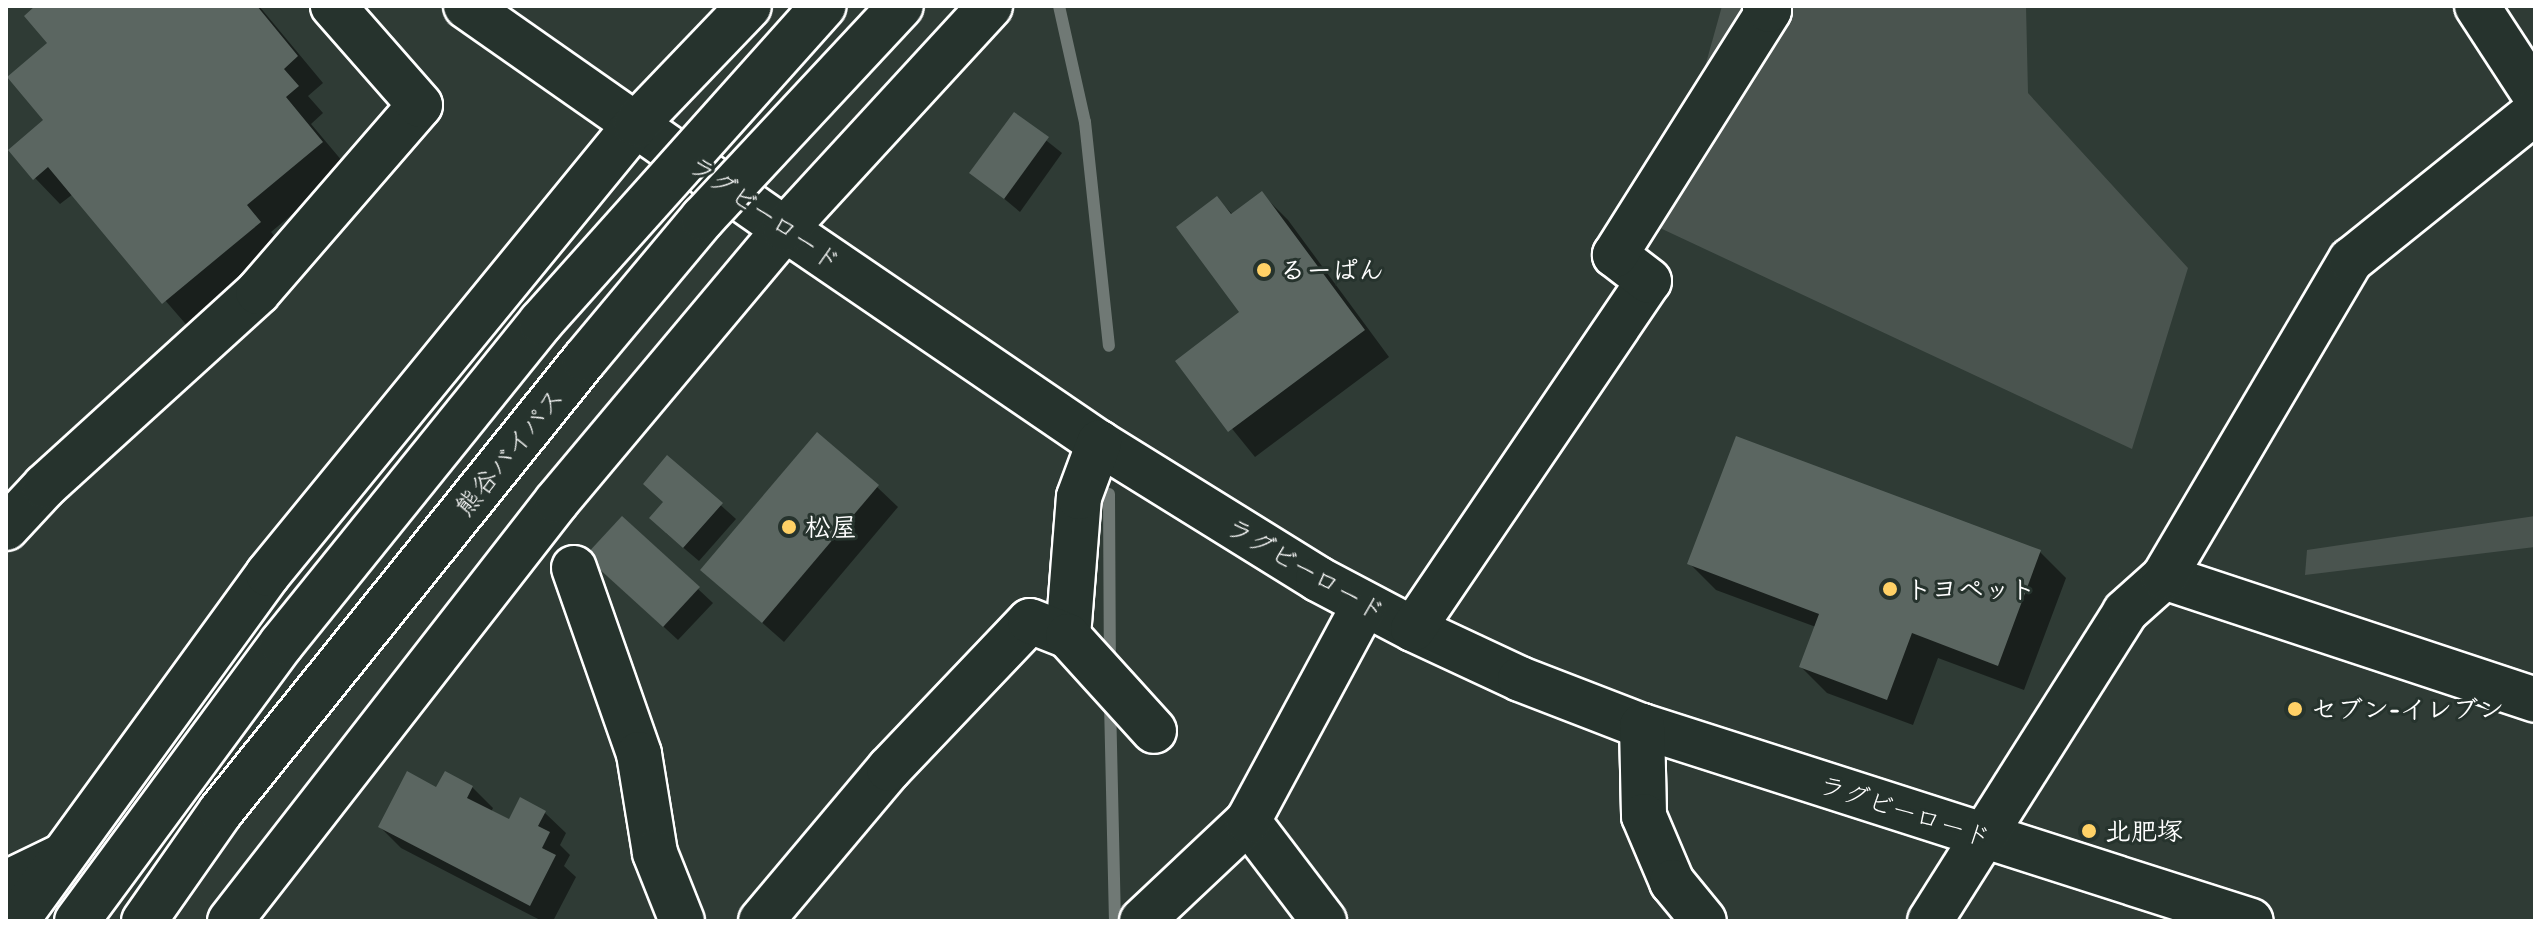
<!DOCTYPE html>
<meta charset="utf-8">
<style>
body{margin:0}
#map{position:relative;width:2541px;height:927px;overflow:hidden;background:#2f3b35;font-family:Delius,"Klee One",sans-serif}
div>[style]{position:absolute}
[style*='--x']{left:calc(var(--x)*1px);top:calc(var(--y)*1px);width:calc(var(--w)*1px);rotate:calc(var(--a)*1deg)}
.green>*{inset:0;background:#4a544f}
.shadow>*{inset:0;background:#0007}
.stream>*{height:12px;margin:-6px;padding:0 6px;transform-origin:6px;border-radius:6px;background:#707975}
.building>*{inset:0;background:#5b6661}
.roads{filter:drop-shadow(2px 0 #fff) drop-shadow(-2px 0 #fff) drop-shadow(0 2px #fff) drop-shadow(0 -2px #fff)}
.minor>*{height:44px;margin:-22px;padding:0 22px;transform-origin:22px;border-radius:22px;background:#26332d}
.major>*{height:44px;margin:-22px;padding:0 22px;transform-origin:22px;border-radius:22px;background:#26332d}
.highway>*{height:44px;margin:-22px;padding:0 22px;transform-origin:22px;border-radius:22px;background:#26332d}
.bridges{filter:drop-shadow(2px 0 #fff) drop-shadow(-2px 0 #fff) drop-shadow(0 2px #fff) drop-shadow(0 -2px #fff)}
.highway-bridge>*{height:44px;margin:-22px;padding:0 22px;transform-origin:22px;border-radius:22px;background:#26332d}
.dots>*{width:22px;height:22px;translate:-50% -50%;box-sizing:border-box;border:4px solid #26332d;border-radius:50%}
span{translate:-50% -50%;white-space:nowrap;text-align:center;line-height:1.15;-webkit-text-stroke:6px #26332d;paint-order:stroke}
.street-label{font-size:26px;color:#fff}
.poi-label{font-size:26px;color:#fff;font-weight:700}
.left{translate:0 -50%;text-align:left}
.frame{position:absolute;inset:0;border:8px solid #fff;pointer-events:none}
</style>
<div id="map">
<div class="green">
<div style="clip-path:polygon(1722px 6px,2026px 6px,2028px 93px,2188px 268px,2132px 449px,1660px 228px)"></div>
<div style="clip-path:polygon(2535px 516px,2535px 547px,2305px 575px,2307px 550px)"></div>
</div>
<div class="shadow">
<div style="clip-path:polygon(38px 6px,259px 6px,323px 83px,308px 96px,323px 113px,311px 124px,348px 168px,271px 232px,285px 249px,190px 329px,73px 194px,60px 204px,35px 178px,46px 120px,50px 44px)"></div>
<div style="clip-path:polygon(1014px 115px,1062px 153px,1020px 212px,972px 172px)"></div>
<div style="clip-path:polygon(1262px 194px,1288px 220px,1389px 357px,1255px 457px,1177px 361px,1242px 313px,1217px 198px,1233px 215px)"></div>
<div style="clip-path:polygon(668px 458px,736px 519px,699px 561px,666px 533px)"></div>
<div style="clip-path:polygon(877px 487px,898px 507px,784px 642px,702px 569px)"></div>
<div style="clip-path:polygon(2040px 552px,2066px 578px,2024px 690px,1938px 658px,1913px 725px,1827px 693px,1801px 667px,1816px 627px,1716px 590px,1690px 564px)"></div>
<div style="clip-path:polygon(602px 570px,698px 589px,713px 603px,678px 640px)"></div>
<div style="clip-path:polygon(472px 787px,493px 808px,491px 812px,510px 822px,521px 800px,545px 813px,566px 833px,560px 845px,570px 855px,564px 866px,576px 877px,553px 921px,542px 921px,401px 848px,380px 827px,437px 789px)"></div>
</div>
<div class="stream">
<div style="--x:1059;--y:6;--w:119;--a:77.4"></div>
<div style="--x:1085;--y:122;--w:225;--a:83.9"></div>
<div style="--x:1109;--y:494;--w:169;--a:89.7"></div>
<div style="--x:1110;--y:702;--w:219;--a:88.7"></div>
</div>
<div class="building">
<div style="clip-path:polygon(35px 6px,257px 6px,298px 56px,284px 69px,299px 86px,286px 97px,323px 142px,247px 205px,261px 222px,162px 304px,48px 167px,33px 180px,8px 150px,43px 120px,7px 77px,47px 43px,24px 16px)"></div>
<div style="clip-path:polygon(1014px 112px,1049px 137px,1004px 199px,969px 173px)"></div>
<div style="clip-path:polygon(1262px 191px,1365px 330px,1228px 432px,1175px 361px,1239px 312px,1176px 227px,1217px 196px,1231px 214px)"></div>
<div style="clip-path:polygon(817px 432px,879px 485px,762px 623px,700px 570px)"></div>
<div style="clip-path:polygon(1736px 436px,2041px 550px,1998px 666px,1912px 633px,1887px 700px,1799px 667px,1819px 614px,1687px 564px)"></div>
<div style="clip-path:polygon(667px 455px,723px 503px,683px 548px,649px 518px,663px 502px,643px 484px)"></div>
<div style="clip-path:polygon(622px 516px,700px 587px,663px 627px,585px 556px)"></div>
<div style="clip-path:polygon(407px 771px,436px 787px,445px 771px,473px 786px,467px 798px,509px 819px,520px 797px,546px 811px,538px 826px,550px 832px,542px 848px,556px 855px,530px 906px,378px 827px)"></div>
</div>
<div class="roads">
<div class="minor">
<div style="--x:2477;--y:6;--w:106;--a:56.9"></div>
<div style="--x:785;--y:229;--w:380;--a:34.3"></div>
<div style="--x:1099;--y:443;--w:258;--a:31.8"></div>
<div style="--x:1318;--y:579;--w:107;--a:27.8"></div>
<div style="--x:1413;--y:629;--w:118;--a:25"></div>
<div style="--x:1520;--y:679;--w:131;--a:21.1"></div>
<div style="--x:1642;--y:726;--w:639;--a:17.75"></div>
<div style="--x:6;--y:528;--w:57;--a:-47.1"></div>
<div style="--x:45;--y:486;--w:288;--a:-42.3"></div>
<div style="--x:258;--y:292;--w:247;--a:-49.1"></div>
<div style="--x:420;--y:105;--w:132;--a:-131.3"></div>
<div style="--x:574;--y:568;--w:197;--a:70.7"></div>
<div style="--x:639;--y:754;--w:100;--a:80.8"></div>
<div style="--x:655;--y:853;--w:73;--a:68.3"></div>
<div style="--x:2164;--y:577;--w:391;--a:18.3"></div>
<div style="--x:1413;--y:629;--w:420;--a:-55.9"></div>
<div style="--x:1649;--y:281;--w:43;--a:-142.6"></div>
<div style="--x:1615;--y:255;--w:289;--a:-57.8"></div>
<div style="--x:1769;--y:10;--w:6;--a:-135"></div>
<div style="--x:1068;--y:636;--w:139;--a:-85.5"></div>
<div style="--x:1079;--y:497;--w:58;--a:-69.7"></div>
<div style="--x:1642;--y:726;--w:90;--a:88.7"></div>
<div style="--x:1644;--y:816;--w:72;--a:67"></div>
<div style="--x:1672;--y:882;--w:50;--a:50.6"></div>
<div style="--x:1248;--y:821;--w:126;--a:52.8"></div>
<div style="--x:6;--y:883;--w:62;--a:-25.7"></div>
<div style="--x:761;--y:921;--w:199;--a:-49.9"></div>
<div style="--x:889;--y:769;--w:204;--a:-46.4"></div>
<div style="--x:1030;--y:621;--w:41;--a:21.5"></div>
<div style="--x:1068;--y:636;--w:128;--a:47.8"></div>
<div style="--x:1142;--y:921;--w:146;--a:-43.3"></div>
<div style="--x:1248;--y:821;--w:244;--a:-61.7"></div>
<div style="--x:1930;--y:921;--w:365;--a:-57.7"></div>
<div style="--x:2125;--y:612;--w:52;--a:-41.9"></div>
<div style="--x:2164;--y:577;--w:368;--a:-59.5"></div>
<div style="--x:2351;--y:260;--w:236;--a:-38.8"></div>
</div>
<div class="major">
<div style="--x:466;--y:6;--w:389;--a:35"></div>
</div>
<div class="highway">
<div style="--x:16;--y:921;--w:429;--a:-54"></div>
<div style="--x:268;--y:574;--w:581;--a:-50.72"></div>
<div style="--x:636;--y:124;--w:163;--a:-46.2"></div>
<div style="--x:230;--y:921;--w:532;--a:-52.1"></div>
<div style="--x:557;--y:501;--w:355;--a:-50"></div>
<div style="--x:785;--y:229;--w:303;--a:-47.4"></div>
</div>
</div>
<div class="bridges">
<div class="highway-bridge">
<div style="--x:77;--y:921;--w:345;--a:-53.6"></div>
<div style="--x:282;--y:643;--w:412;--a:-51.1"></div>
<div style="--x:541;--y:322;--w:424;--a:-48.2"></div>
<div style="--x:144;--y:921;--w:134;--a:-55"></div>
<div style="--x:221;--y:811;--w:580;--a:-51.16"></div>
<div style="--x:585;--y:359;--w:184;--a:-50.1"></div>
<div style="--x:703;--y:218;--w:290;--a:-47"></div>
</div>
</div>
<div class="dots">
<div style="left:1264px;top:270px;background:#ffd166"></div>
<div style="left:789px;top:527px;background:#ffd166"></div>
<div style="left:1890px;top:589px;background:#ffd166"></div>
<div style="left:2295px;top:709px;background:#ffd166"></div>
<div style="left:2089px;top:831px;background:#ffd166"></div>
</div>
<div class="street-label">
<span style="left:765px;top:213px;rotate:35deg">ラグビーロード</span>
<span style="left:509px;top:452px;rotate:-51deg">熊谷バイパス</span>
<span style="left:1306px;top:569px;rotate:30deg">ラグビーロード</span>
<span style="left:1905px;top:811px;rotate:18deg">ラグビーロード</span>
</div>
<div class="poi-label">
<span class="left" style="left:1280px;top:270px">るーぱん</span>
<span class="left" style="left:805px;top:527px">松屋</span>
<span class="left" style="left:1906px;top:589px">トヨペット</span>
<span class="left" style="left:2311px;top:709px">セブン-イレブン</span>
<span class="left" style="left:2105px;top:831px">北肥塚</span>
</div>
<div class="frame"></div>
</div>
